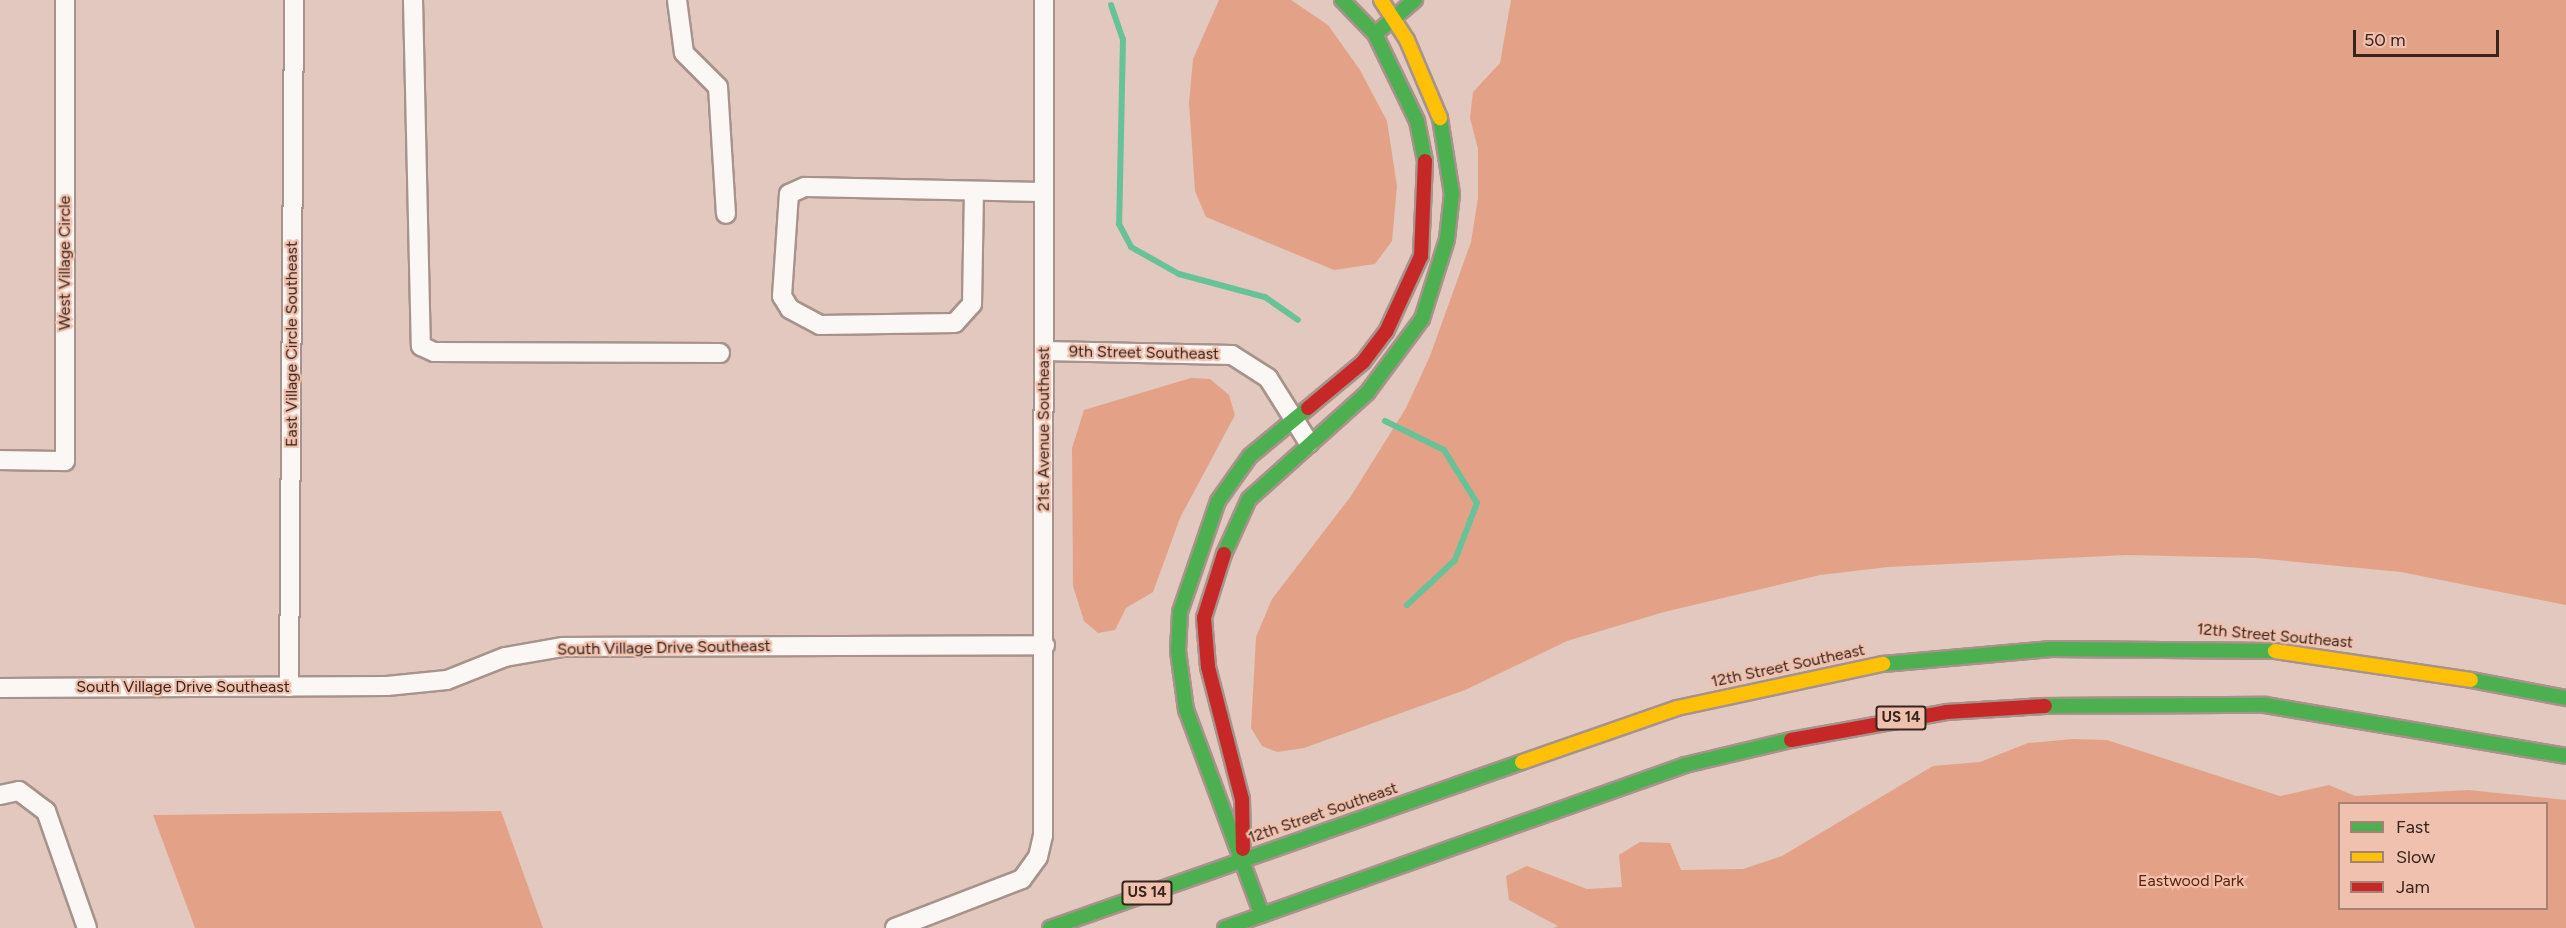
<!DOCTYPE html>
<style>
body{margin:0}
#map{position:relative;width:2566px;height:928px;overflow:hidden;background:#e2c8be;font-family:Figtree,sans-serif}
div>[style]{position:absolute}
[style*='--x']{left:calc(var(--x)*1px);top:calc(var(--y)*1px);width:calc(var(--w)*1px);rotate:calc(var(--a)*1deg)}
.green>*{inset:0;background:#e3a288}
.stream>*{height:6px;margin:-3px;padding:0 3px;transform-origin:3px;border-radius:3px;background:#67c298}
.roads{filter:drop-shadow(2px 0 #a7938b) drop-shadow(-2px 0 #a7938b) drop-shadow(0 2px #a7938b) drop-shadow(0 -2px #a7938b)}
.street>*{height:18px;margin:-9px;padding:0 9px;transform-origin:9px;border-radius:9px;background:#fbf7f5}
.fast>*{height:14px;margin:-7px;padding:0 7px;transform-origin:7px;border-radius:7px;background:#4caf50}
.slow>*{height:14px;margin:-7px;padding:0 7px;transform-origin:7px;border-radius:7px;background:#ffc107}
.jam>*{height:14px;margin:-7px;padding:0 7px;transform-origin:7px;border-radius:7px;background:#c62828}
span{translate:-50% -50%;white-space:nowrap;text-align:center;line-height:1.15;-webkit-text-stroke:4.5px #f1c1af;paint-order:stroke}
.shield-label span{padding:2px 4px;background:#f1c1af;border:2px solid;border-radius:4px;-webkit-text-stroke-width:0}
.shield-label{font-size:15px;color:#36241d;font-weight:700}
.street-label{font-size:16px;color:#36241d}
.park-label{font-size:16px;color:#5f1c00}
.legend{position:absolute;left:2338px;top:802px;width:210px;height:108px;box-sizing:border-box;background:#f1c1af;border:2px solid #a68275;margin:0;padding:8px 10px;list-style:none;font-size:18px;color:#36241d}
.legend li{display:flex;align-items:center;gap:12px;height:30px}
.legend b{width:30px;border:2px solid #a68275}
.scale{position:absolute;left:2353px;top:30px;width:146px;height:27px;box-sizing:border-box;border:3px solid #36241d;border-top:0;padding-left:8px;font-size:18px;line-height:21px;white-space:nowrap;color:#36241d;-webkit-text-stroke:4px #f1c1af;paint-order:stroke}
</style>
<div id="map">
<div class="green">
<div style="clip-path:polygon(1219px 0,1291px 0,1328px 25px,1360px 70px,1387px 121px,1397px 186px,1392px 241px,1375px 264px,1334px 270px,1206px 217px,1195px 191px,1189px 103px,1193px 59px)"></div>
<div style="clip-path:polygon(1511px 0,2566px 0,2566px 605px,2401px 572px,2256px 558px,2126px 555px,1888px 567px,1820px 575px,1664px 612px,1567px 641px,1465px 690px,1304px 748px,1277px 752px,1262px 746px,1251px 728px,1256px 637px,1272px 599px,1351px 496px,1406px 408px,1430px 356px,1471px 242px,1478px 198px,1478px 149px,1470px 118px,1473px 92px,1500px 63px)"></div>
<div style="clip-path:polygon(1191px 378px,1210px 379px,1229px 395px,1235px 415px,1180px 518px,1153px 592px,1126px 608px,1115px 630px,1098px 633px,1084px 621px,1073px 586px,1072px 448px,1084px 410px)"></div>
<div style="clip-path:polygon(evenodd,2073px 739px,2107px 740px,2280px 796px,2329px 785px,2355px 796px,2468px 790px,2566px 800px,2566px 928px,1553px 928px,1558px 926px,1509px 900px,1506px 876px,1527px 866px,1587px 889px,1622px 887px,1619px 855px,1640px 842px,1670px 843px,1681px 870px,1743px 869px,1782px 856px,1933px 766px,1980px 762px,2028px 743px,2073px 739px,2340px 804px,2546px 804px,2546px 908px,2340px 908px,2340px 804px)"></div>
<div style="clip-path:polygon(501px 811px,543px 928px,195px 928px,153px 815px)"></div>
</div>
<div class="stream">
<div style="--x:1111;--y:5;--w:36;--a:71"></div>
<div style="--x:1123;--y:39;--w:185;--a:91.2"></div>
<div style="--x:1119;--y:224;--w:26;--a:62"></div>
<div style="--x:1131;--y:247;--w:55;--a:29.4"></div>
<div style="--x:1179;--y:274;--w:89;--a:15"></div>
<div style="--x:1265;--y:297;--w:40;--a:34.9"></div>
<div style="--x:1385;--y:421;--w:66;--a:26.2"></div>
<div style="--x:1444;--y:450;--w:62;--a:58.1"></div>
<div style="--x:1477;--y:503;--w:61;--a:111.1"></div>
<div style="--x:1455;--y:560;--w:66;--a:136.8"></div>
</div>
<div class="roads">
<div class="street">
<div style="--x:413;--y:0;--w:346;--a:88.7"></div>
<div style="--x:421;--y:346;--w:14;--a:25"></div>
<div style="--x:434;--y:352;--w:286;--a:0.2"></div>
<div style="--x:677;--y:0;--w:53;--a:82.5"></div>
<div style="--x:684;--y:53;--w:48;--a:45"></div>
<div style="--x:718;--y:87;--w:127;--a:86.4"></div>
<div style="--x:974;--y:191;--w:113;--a:91"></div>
<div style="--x:972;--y:304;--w:25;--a:132"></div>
<div style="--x:955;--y:323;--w:135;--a:179.2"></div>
<div style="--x:820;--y:325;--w:34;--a:-152"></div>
<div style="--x:790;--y:309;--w:15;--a:-122"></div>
<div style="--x:782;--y:296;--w:102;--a:-86.1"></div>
<div style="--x:789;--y:194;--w:17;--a:-24"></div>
<div style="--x:805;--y:187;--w:239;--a:1.2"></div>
<div style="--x:1044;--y:351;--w:188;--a:1.2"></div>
<div style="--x:1232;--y:355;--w:43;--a:32.6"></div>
<div style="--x:1268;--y:378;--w:77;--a:57.8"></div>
<div style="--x:0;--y:460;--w:65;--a:0.9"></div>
<div style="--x:65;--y:461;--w:461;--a:-90"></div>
<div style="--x:289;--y:687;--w:687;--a:-89.58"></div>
<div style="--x:0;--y:688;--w:387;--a:-0.3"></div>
<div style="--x:387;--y:686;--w:60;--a:-5.7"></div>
<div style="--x:447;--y:680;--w:62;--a:-21.6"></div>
<div style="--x:505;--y:657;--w:59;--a:-9.8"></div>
<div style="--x:563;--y:647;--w:482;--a:-0.2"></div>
<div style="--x:0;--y:795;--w:19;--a:-12"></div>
<div style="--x:19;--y:791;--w:34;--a:37"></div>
<div style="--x:46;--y:811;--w:124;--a:70.7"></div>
<div style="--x:895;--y:928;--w:136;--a:-21.1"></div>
<div style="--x:1022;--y:879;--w:27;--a:-54"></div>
<div style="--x:1038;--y:857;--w:22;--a:-77"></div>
<div style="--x:1043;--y:836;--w:836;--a:-89.93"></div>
</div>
<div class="fast">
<div style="--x:1342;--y:0;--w:47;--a:45.9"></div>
<div style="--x:1375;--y:34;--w:97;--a:64.2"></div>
<div style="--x:1417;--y:121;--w:41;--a:78.7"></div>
<div style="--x:1381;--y:29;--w:45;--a:-40.5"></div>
<div style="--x:1224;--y:554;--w:60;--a:-65.6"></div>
<div style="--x:1249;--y:499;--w:159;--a:-41.9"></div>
<div style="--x:1367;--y:393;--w:92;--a:-53.4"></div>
<div style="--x:1422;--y:319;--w:84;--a:-72.6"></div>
<div style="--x:1447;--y:239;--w:45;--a:-83.7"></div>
<div style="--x:1452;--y:194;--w:77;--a:-99"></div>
<div style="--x:1883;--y:664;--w:169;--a:-5.1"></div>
<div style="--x:2051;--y:649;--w:224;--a:0.5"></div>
<div style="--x:2471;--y:680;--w:97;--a:10.7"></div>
<div style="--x:2045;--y:706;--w:220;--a:-0.3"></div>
<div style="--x:2265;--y:705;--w:305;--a:9.6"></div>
<div style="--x:1262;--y:915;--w:219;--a:-110.3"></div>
<div style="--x:1186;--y:710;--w:60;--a:-97.7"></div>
<div style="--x:1178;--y:651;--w:39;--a:-87"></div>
<div style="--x:1180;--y:612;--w:117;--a:-71.1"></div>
<div style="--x:1218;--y:501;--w:55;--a:-54.6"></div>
<div style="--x:1250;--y:456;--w:75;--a:-39.6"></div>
<div style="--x:1050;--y:928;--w:500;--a:-19.38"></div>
<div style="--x:1225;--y:928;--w:488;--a:-19.5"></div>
<div style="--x:1685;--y:765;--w:109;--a:-13.3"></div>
</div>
<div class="slow">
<div style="--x:1381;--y:0;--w:48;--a:57"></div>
<div style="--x:1407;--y:40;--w:85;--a:67.1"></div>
<div style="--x:2275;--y:651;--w:198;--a:8.4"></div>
<div style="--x:1522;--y:762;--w:164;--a:-19.2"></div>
<div style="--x:1677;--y:708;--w:211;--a:-12.1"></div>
</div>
<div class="jam">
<div style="--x:1308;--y:408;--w:72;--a:-39.9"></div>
<div style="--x:1363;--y:362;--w:38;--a:-53"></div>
<div style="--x:1386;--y:332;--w:84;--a:-65.3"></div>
<div style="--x:1421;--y:256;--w:95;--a:-87.6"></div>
<div style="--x:1224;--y:554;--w:67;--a:107.4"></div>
<div style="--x:1204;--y:618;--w:49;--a:85.3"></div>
<div style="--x:1208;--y:667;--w:136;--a:75.6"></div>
<div style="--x:1242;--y:799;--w:50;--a:88.9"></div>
<div style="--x:1791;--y:740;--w:158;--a:-10.2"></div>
<div style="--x:1946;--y:712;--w:99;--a:-3.5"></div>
</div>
</div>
<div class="shield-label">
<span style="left:1901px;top:718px">US 14</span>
<span style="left:1147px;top:893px">US 14</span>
</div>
<div class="street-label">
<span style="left:65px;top:263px;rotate:-90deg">West Village Circle</span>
<span style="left:292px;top:344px;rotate:-90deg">East Village Circle Southeast</span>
<span style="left:1144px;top:353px;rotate:1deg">9th Street Southeast</span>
<span style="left:1044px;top:429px;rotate:-90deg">21st Avenue Southeast</span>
<span style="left:2275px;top:636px;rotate:5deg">12th Street Southeast</span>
<span style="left:664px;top:648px;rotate:-1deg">South Village Drive Southeast</span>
<span style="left:1788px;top:666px;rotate:-12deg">12th Street Southeast</span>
<span style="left:183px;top:687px">South Village Drive Southeast</span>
<span style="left:1323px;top:813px;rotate:-19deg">12th Street Southeast</span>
</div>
<div class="park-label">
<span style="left:2191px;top:881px">Eastwood Park</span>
</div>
<ul class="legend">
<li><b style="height:8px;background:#4caf50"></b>Fast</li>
<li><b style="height:8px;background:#ffc107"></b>Slow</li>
<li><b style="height:8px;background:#c62828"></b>Jam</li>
</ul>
<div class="scale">50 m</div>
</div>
